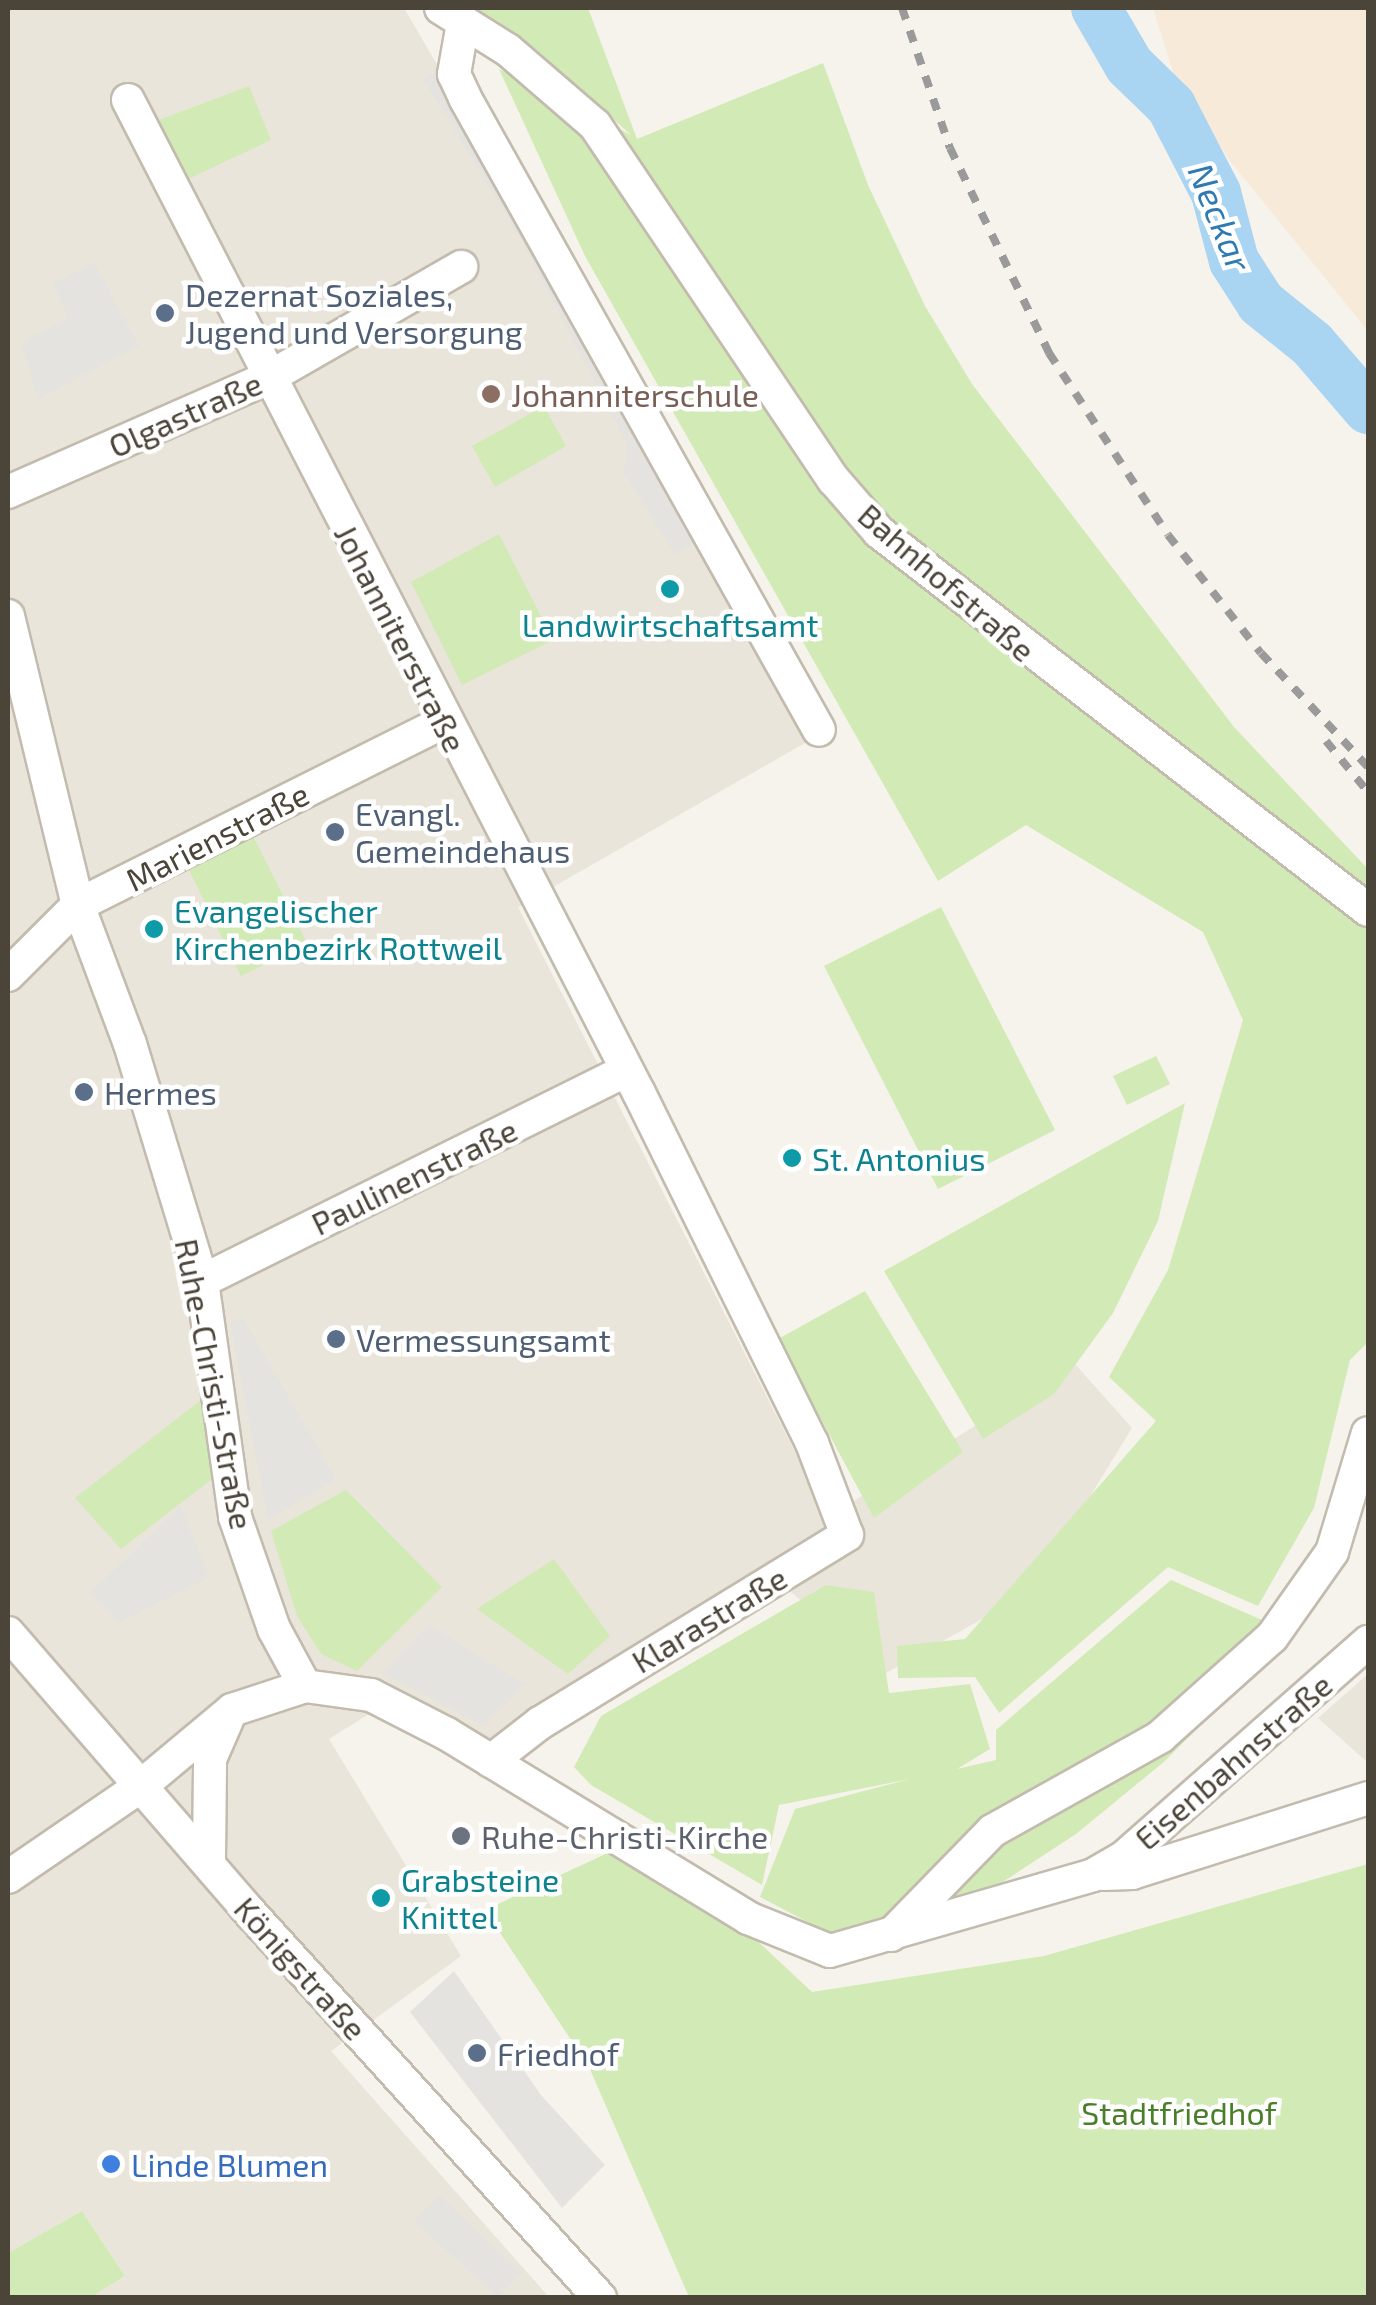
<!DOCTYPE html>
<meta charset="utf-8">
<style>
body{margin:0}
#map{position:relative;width:1376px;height:2305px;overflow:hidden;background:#f6f3ec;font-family:"Exo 2",sans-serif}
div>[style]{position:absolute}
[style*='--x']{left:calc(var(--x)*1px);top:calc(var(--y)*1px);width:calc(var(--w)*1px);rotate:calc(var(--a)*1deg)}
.residential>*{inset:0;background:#eae5da}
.commercial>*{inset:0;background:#f7ead8}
.green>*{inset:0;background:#d2eab5}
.parking>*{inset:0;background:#e5e3e0}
.river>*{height:50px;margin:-25px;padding:0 25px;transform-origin:25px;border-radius:25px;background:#a9d4f2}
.roads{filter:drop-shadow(2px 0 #c2bbae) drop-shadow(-2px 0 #c2bbae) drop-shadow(0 2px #c2bbae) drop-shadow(0 -2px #c2bbae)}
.minor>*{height:32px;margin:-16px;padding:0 16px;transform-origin:16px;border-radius:16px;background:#fff}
.rail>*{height:8px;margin-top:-4px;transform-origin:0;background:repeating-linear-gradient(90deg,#9a9a9a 0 12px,transparent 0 24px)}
.dots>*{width:28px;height:28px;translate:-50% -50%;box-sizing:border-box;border:5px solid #fff;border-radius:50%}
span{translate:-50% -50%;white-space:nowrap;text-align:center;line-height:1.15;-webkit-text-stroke:9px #fff;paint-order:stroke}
.service-label{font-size:32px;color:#4e5e75}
.left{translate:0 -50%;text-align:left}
.education-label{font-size:32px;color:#785e54}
.street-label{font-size:32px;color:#4b4439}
.culture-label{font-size:32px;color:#0d838f}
.worship-label{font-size:32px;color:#5b616d}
.park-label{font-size:32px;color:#4a7f2a}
.shop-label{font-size:32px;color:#366cbe}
.water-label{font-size:35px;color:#2e7ab2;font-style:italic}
.frame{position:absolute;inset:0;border:10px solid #4b4439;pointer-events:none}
</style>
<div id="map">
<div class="residential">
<div style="clip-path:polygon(8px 8px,404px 8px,826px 731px,518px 907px,828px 1517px,1075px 1364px,1132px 1428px,1032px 1591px,886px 1673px,764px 1569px,502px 1755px,398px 1696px,329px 1739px,461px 1956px,331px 2051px,549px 2297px,91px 2297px,125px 2276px,82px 2211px,8px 2253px)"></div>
<div style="clip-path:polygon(1368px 1674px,1368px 1763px,1318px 1718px)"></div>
</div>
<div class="commercial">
<div style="clip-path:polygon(1153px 8px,1368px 8px,1368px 331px,1230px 161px,1173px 72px)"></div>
</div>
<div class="green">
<div style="clip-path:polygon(475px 8px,588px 8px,637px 139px,823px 63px,868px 185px,925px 306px,972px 384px,1234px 727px,1368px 869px,1368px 1342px,1350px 1360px,1314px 1508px,1258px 1606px,1168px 1567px,999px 1713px,975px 1677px,898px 1678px,897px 1646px,965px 1639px,1156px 1421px,1109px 1377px,1168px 1270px,1243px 1020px,1203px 932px,1026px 825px,938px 881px,585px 256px,499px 69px,631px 135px,519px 35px)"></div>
<div style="clip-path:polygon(249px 86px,271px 140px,182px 182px,151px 123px)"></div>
<div style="clip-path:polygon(544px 406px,566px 446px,495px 487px,472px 446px)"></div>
<div style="clip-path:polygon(499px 534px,553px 640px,462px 685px,411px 582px)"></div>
<div style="clip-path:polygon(252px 834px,307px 943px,241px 976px,188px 868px)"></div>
<div style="clip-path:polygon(941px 907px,1055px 1130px,938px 1189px,824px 966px)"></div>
<div style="clip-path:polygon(1156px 1056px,1170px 1084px,1127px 1105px,1113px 1076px)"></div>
<div style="clip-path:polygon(1185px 1103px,1158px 1221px,1113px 1313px,1054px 1394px,983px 1439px,884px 1271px)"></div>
<div style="clip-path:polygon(865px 1291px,963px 1452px,874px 1518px,778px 1339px)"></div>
<div style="clip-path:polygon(201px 1400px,212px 1479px,121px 1549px,75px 1498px)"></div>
<div style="clip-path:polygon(346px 1490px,442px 1587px,357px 1671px,321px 1654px,297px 1616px,271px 1531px)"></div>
<div style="clip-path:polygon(554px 1559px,610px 1636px,568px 1674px,477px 1609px)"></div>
<div style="clip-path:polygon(1171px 1580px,1291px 1633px,1165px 1761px,1076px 1834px,975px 1900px,838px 1938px,760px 1897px,795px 1809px,910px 1779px,779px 1805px,762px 1885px,591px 1785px,574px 1767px,601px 1716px,826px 1585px,874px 1592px,889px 1693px,970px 1684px,990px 1749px,957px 1769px,996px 1760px,996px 1730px)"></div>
<div style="clip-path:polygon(612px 1851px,752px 1936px,812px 1992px,1044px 1956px,1368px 1864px,1368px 2297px,689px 2297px,589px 2067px,485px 1910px)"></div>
<div style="clip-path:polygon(82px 2211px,125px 2276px,91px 2297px,8px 2297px,8px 2253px)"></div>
</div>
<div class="parking">
<div style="clip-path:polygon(438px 71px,698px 541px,675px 555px,623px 472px,628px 447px,519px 236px,423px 79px)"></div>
<div style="clip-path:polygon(94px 262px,139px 346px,38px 399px,21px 343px,68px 318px,53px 284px)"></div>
<div style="clip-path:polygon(244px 1319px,336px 1479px,268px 1520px,230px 1322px)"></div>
<div style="clip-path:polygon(181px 1506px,209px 1577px,119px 1623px,90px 1593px)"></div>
<div style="clip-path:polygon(429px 1625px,525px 1684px,484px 1726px,382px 1673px)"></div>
<div style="clip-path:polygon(454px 1971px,541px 2095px,605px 2165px,562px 2208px,410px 2012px)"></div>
<div style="clip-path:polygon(439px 2195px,521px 2273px,498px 2297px,414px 2221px)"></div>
</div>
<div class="river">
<div style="--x:1096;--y:8;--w:66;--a:59.9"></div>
<div style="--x:1129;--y:65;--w:59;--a:44.3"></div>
<div style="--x:1171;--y:106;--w:98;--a:62.7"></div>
<div style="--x:1216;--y:193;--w:70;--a:75.2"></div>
<div style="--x:1234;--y:261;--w:50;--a:57.3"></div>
<div style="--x:1261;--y:303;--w:65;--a:38.8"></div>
<div style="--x:1312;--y:344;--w:86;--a:49.3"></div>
</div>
<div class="roads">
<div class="minor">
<div style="--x:441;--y:8;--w:79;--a:32.1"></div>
<div style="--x:508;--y:50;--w:115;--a:40.8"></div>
<div style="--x:595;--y:125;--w:428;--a:56.1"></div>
<div style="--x:834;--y:480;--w:69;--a:49.1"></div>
<div style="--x:879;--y:532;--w:618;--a:37.7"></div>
<div style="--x:463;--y:23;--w:52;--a:100"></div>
<div style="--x:454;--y:74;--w:26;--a:65"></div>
<div style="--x:465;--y:98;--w:724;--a:60.75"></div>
<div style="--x:128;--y:100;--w:1117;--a:62.77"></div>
<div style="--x:639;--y:1093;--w:390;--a:63.7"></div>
<div style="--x:812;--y:1443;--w:98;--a:69.2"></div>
<div style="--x:847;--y:1535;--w:360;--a:148.5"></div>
<div style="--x:540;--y:1723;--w:62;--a:142.2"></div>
<div style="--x:8;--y:492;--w:284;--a:-23.7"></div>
<div style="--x:268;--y:378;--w:223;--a:-29.9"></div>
<div style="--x:8;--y:616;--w:297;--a:76.4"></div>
<div style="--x:78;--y:905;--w:148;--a:69.5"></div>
<div style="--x:130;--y:1044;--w:248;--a:73.1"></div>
<div style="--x:202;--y:1281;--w:238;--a:82"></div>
<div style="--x:235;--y:1517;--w:119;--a:70.8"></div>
<div style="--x:274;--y:1629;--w:65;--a:61.5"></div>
<div style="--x:8;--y:975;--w:99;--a:-45"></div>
<div style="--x:78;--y:905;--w:409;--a:-26.6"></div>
<div style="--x:202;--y:1281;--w:472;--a:-26.4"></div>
<div style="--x:8;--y:1633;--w:364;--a:49.1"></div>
<div style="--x:246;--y:1908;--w:527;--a:47.77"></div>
<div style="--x:209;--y:1861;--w:102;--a:-89.4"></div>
<div style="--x:210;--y:1759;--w:43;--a:-66.4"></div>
<div style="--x:1103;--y:1874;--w:29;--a:-2"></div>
<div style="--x:1132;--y:1873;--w:248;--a:-17.6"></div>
<div style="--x:8;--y:1877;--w:161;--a:-34.4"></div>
<div style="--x:141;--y:1786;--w:119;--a:-39.9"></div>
<div style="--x:232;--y:1710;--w:77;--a:-18.2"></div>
<div style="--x:305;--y:1686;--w:67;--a:7.8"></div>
<div style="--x:371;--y:1695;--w:85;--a:27.2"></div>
<div style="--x:447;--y:1734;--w:353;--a:31.4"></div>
<div style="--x:748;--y:1918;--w:88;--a:21.9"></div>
<div style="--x:830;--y:1951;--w:274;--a:-16.1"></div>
<div style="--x:1093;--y:1875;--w:34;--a:-30"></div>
<div style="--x:1123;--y:1858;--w:327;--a:-41.4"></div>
<div style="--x:891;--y:1935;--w:145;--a:-45.8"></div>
<div style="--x:992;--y:1831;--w:193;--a:-29.2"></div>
<div style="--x:1160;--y:1737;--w:150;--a:-41.8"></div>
<div style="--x:1272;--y:1637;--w:104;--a:-54.8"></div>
<div style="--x:1332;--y:1552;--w:124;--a:-73.2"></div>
</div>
</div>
<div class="rail">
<div style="--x:902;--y:8;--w:148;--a:71.1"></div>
<div style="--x:950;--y:148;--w:228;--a:64.2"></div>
<div style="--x:1049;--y:353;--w:217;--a:56.8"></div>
<div style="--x:1168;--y:535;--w:150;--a:51.8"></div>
<div style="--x:1261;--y:653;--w:156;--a:46.8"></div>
<div style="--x:1326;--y:741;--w:66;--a:50.5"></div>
</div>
<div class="dots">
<div style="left:165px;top:313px;background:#5c6f8a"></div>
<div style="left:491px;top:394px;background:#8d6e63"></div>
<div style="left:670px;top:589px;background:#0f9aa8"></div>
<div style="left:335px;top:832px;background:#5c6f8a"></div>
<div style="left:154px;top:929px;background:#0f9aa8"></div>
<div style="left:84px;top:1092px;background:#5c6f8a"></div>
<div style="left:792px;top:1158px;background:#0f9aa8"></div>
<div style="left:336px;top:1339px;background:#5c6f8a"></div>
<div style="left:461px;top:1836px;background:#6b7280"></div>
<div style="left:381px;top:1898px;background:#0f9aa8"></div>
<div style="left:477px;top:2053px;background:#5c6f8a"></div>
<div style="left:111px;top:2164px;background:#3f7fe0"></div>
</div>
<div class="service-label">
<span class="left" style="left:185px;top:313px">Dezernat Soziales,<br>Jugend und Versorgung</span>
<span class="left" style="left:355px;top:832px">Evangl.<br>Gemeindehaus</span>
<span class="left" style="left:104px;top:1092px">Hermes</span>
<span class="left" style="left:356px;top:1339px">Vermessungsamt</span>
<span class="left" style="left:497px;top:2053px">Friedhof</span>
</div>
<div class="education-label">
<span class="left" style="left:511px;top:394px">Johanniterschule</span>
</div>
<div class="street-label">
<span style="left:185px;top:414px;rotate:-24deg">Olgastraße</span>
<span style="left:947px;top:582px;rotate:41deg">Bahnhofstraße</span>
<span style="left:401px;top:638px;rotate:63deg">Johanniterstraße</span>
<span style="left:217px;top:836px;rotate:-27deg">Marienstraße</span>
<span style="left:414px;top:1176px;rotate:-26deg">Paulinenstraße</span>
<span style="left:215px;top:1384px;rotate:79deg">Ruhe-Christi-Straße</span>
<span style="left:709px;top:1619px;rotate:-31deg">Klarastraße</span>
<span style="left:1233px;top:1761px;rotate:-41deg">Eisenbahnstraße</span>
<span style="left:301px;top:1968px;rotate:48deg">Königstraße</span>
</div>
<div class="culture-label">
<span style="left:670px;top:624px">Landwirtschaftsamt</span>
<span class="left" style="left:174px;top:929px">Evangelischer<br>Kirchenbezirk Rottweil</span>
<span class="left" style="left:812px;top:1158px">St. Antonius</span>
<span class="left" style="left:401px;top:1898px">Grabsteine<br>Knittel</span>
</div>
<div class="worship-label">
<span class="left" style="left:481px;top:1836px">Ruhe-Christi-Kirche</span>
</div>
<div class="park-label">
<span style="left:1179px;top:2112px">Stadtfriedhof</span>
</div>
<div class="shop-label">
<span class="left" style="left:131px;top:2164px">Linde Blumen</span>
</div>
<div class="water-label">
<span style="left:1221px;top:217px;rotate:68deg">Neckar</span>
</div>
<div class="frame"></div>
</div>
